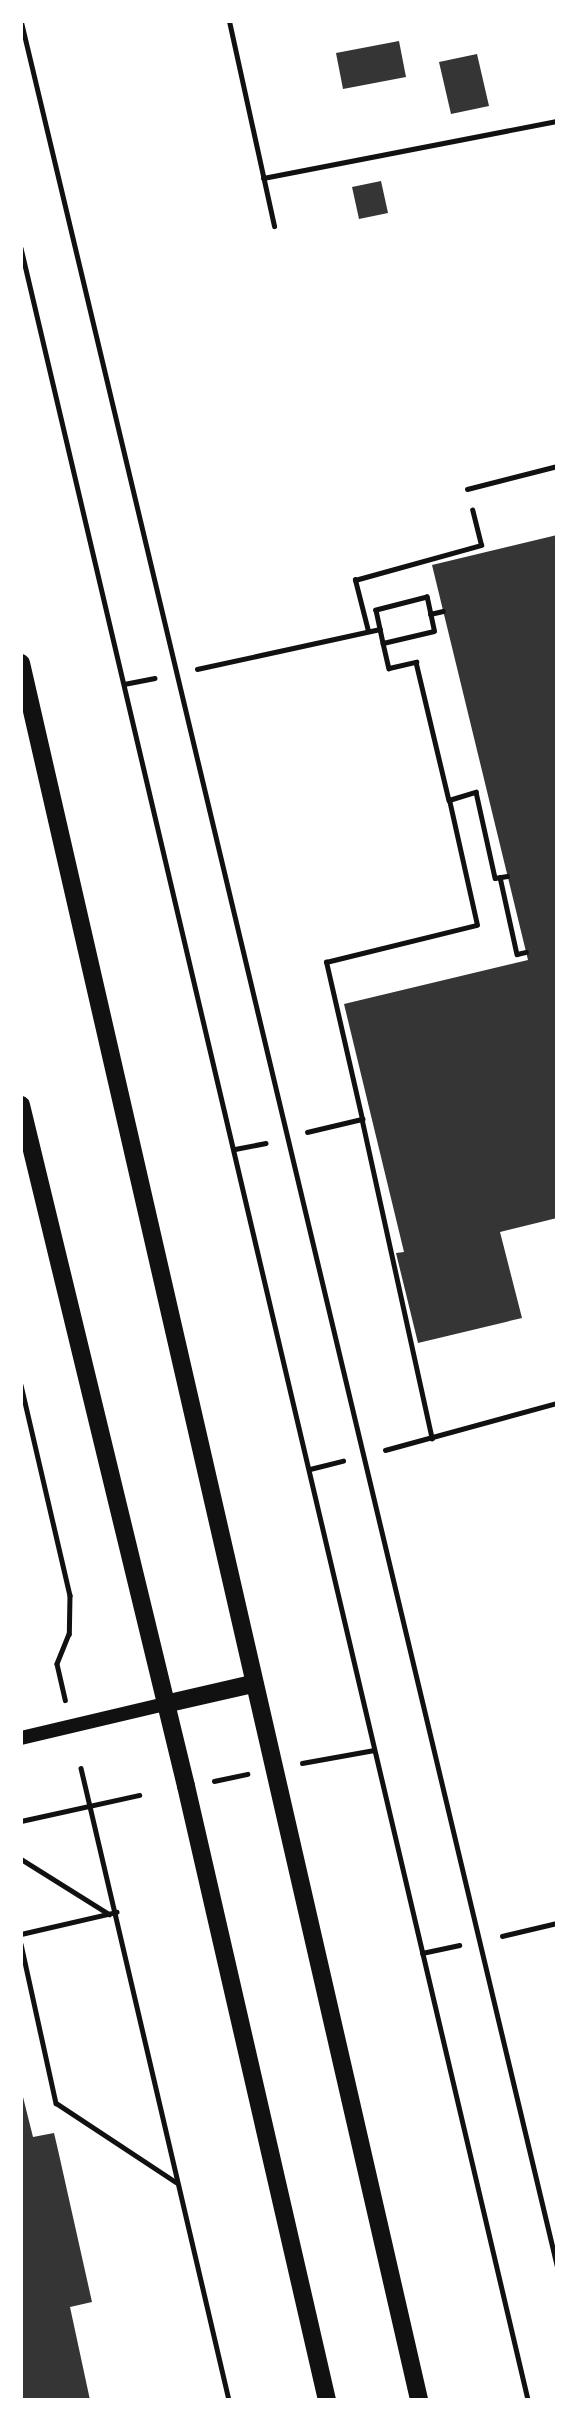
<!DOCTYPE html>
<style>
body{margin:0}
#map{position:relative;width:578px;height:2421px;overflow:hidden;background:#fff;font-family:Inter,sans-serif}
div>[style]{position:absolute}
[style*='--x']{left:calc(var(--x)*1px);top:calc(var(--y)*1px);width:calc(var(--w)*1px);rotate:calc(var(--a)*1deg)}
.building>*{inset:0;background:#353535}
.path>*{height:4.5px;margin:-2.25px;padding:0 2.25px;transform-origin:2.25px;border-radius:2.25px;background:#111}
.service>*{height:5px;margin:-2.5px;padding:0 2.5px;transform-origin:2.5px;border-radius:2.5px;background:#111}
.secondary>*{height:14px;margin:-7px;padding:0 7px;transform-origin:7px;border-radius:7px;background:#111}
.primary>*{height:18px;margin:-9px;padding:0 9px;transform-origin:9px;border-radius:9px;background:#111}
span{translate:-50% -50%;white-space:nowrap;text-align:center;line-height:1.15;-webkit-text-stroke:6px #fff;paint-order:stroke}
.frame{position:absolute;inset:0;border:23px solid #fff;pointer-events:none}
</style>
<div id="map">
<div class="building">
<div style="clip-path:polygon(399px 41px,406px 77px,343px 89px,336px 53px)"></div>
<div style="clip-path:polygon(477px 54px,489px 106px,451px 114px,439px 62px)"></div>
<div style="clip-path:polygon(381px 181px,388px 213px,359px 219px,352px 187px)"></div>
<div style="clip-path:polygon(557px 535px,557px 1218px,500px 1232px,522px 1318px,418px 1343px,396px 1253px,404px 1252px,344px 1004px,528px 960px,432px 565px)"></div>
<div style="clip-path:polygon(21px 2089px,33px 2137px,54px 2133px,58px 2150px,92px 2302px,70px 2307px,90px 2400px,21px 2400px)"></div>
</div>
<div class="path">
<div style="--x:21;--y:248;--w:2211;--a:76.74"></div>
<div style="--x:430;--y:614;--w:13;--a:-13"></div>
<div style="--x:368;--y:631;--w:53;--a:-104.3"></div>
<div style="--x:355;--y:580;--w:131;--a:-15.5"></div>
<div style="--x:481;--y:545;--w:36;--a:-104"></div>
<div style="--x:383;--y:643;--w:52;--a:-13.2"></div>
<div style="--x:434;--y:631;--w:35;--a:-102"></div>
<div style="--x:427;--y:597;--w:53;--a:165.7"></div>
<div style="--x:376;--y:610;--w:34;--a:78"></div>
<div style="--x:383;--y:643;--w:26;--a:77"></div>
<div style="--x:389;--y:668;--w:28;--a:-13"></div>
<div style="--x:416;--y:662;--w:142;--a:76.6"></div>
<div style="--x:449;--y:800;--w:28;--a:-17"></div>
<div style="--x:476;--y:792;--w:88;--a:77.5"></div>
<div style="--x:495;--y:878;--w:12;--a:-9"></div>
<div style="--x:197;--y:669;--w:187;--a:-12.3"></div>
<div style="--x:124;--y:684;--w:31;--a:-11"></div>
<div style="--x:500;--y:877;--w:79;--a:77.6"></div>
<div style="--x:517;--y:954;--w:9;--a:-13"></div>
<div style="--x:362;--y:1119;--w:327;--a:77.6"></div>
<div style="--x:307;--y:1132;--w:57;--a:-13.3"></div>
<div style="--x:362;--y:1119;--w:161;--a:-102.9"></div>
<div style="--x:326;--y:962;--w:155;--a:-13.8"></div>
<div style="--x:477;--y:925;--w:128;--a:-102.6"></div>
<div style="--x:235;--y:1149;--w:31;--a:-11"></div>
<div style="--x:21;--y:1385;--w:216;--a:76.9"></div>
<div style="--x:70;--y:1595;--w:39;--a:91"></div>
<div style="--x:69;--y:1634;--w:32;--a:112"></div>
<div style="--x:57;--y:1664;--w:37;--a:77"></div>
<div style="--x:385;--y:1450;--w:178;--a:-15.3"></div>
<div style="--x:310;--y:1469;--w:34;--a:-14"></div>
<div style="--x:302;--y:1763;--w:73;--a:-10.2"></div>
<div style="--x:81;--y:1768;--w:649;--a:76.82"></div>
<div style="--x:214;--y:1781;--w:34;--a:-12"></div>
<div style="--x:21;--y:1821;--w:121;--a:-12.4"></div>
<div style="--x:21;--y:1859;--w:104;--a:32"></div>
<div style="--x:21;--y:1934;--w:98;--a:-13"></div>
<div style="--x:502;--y:1936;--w:57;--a:-13.3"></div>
<div style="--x:21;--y:1944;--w:163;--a:77.6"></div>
<div style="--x:56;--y:2103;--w:144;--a:33.4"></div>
<div style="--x:422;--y:1953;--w:38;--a:-12"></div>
</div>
<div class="service">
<div style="--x:229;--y:21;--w:210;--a:77.6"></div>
<div style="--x:21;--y:22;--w:2307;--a:76.57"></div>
<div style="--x:263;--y:178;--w:299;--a:-11"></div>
<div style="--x:467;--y:489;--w:93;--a:-14.3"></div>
</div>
<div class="secondary">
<div style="--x:21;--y:1738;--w:148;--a:-13.3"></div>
</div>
<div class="primary">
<div style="--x:21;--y:663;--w:1782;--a:77.09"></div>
<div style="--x:21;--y:1105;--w:701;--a:76.38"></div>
<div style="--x:186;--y:1786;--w:630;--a:77.07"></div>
<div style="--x:165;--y:1704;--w:89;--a:-12.9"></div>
</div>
<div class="frame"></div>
</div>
